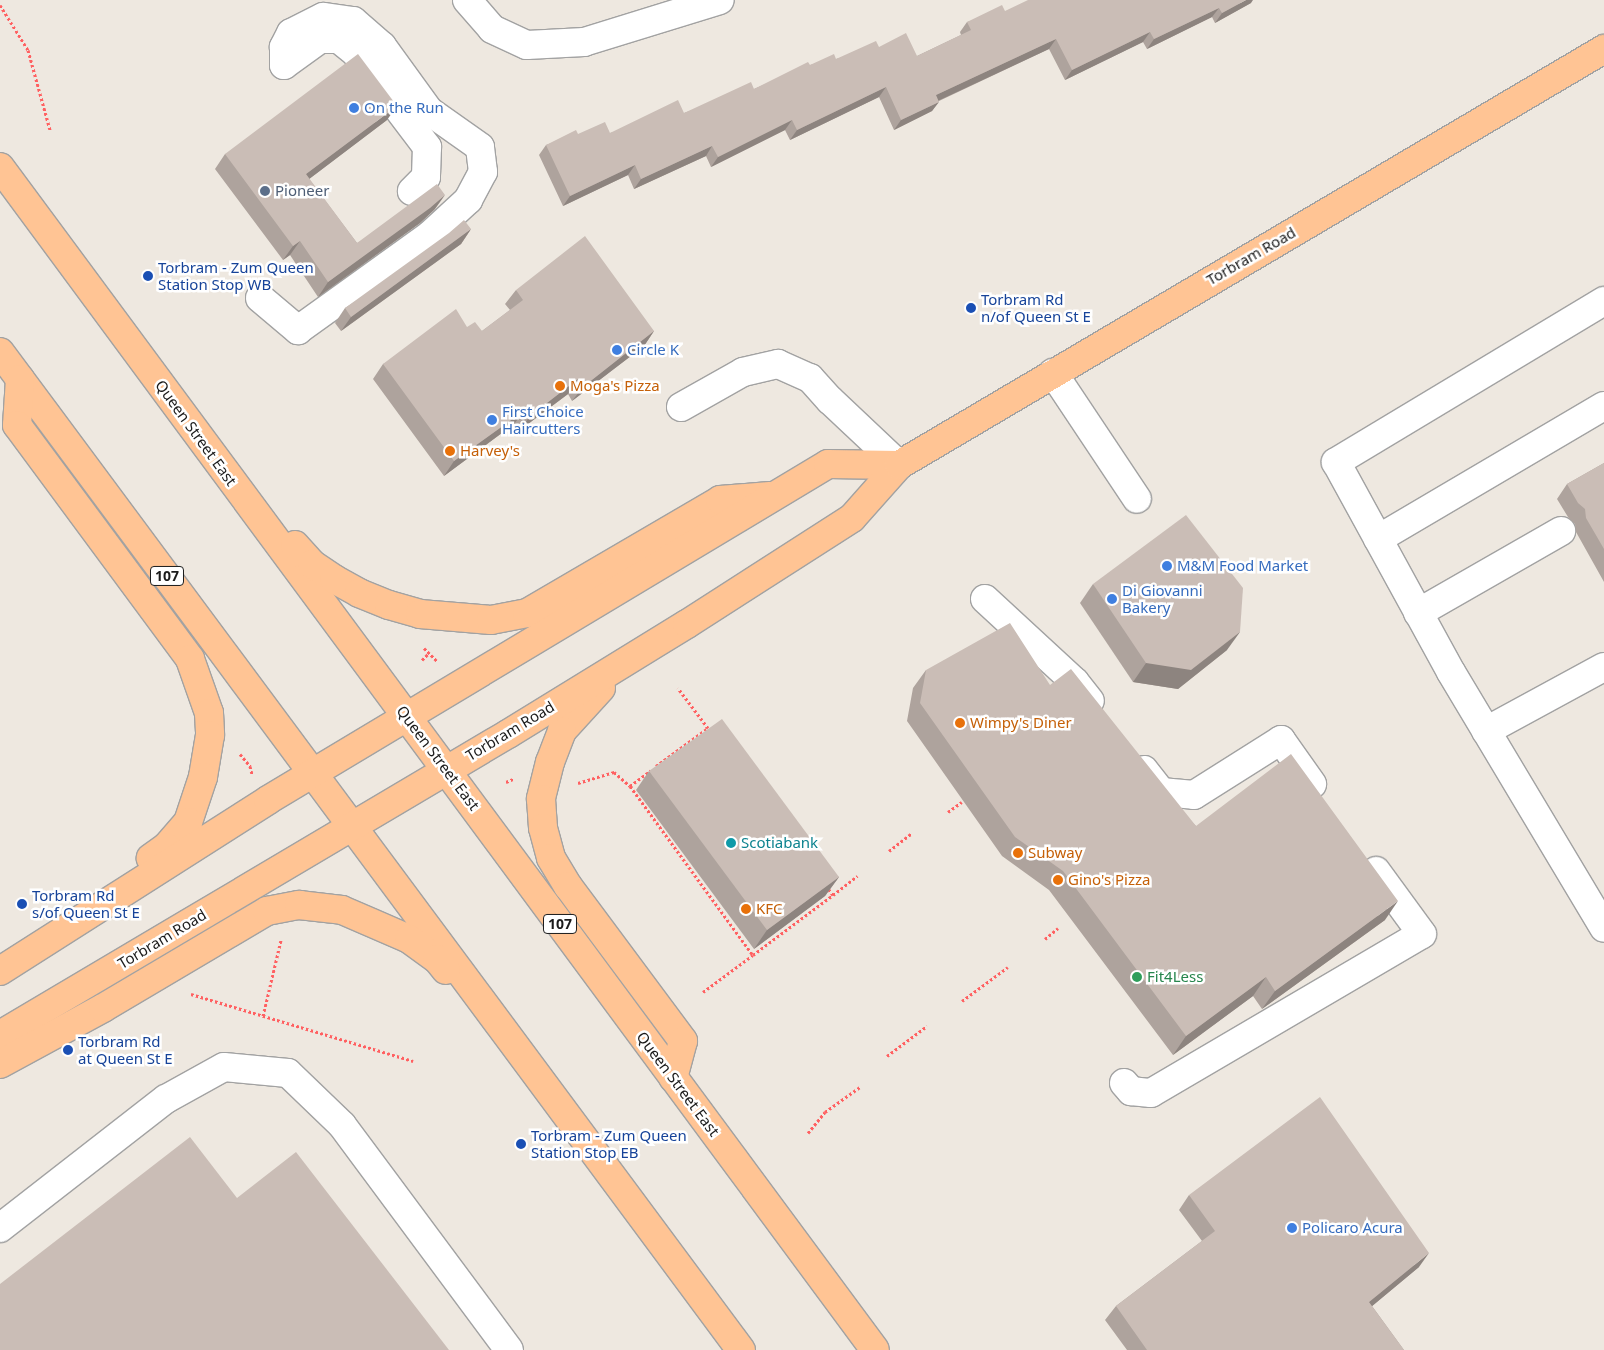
<!DOCTYPE html>
<style>
body{margin:0}
#map{position:relative;width:1604px;height:1350px;overflow:hidden;background:#eee8e0;font-family:"Noto Sans",sans-serif}
div>[style]{position:absolute}
[style*='--x']{left:calc(var(--x)*1px);top:calc(var(--y)*1px);width:calc(var(--w)*1px);rotate:calc(var(--a)*1deg)}
.path>*{height:3px;margin-top:-1.5px;transform-origin:0;background:repeating-linear-gradient(90deg,#ff6061 0 2.5px,transparent 0 5px)}
.roads{filter:drop-shadow(1px 0 #a2a2a2) drop-shadow(-1px 0 #a2a2a2) drop-shadow(0 1px #a2a2a2) drop-shadow(0 -1px #a2a2a2)}
.minor>*{height:28px;margin:-14px;padding:0 14px;transform-origin:14px;border-radius:14px;background:#fff}
.major>*{height:28px;margin:-14px;padding:0 14px;transform-origin:14px;border-radius:14px;background:#ffc494}
.wall>*{inset:0;background:#aea39d}
.shaded-wall>*{inset:0;background:#8d847f}
.building>*{inset:0;background:#cabdb6}
.dots>*{width:14px;height:14px;translate:-50% -50%;box-sizing:border-box;border:2px solid #fff;border-radius:50%}
span{translate:-50% -50%;white-space:nowrap;text-align:center;line-height:1.15;-webkit-text-stroke:5px #fff;paint-order:stroke}
.shield-label span{padding:1px 4px;background:#fff;border:1px solid;border-radius:4px;-webkit-text-stroke-width:0}
.shield-label{font-size:14px;color:#1b1b1b;font-weight:700}
.shop-label{font-size:15px;color:#366cbe}
.left{translate:0 -50%;text-align:left}
.service-label{font-size:15px;color:#4e5e75}
.street-label{font-size:15px;color:#1b1b1b}
.transit-label{font-size:15px;color:#164399}
.food-label{font-size:15px;color:#c56008}
.culture-label{font-size:15px;color:#0d838f}
.leisure-label{font-size:15px;color:#27864d}
</style>
<div id="map">
<div class="path">
<div style="--x:0;--y:5;--w:53;--a:58.1"></div>
<div style="--x:28;--y:50;--w:83;--a:74.6"></div>
<div style="--x:424;--y:648;--w:18;--a:45"></div>
<div style="--x:422;--y:660;--w:10;--a:-45"></div>
<div style="--x:240;--y:754;--w:16;--a:50"></div>
<div style="--x:250;--y:766;--w:8;--a:76"></div>
<div style="--x:656;--y:766;--w:64;--a:-36.2"></div>
<div style="--x:708;--y:728;--w:50;--a:-126.9"></div>
<div style="--x:506;--y:782;--w:8;--a:-23"></div>
<div style="--x:578;--y:783;--w:38;--a:-17"></div>
<div style="--x:614;--y:772;--w:21;--a:41"></div>
<div style="--x:630;--y:786;--w:26;--a:-37"></div>
<div style="--x:630;--y:786;--w:209;--a:54"></div>
<div style="--x:753;--y:955;--w:100;--a:-36.9"></div>
<div style="--x:833;--y:895;--w:10;--a:-127"></div>
<div style="--x:948;--y:812;--w:17;--a:-36"></div>
<div style="--x:889;--y:851;--w:28;--a:-38"></div>
<div style="--x:833;--y:895;--w:31;--a:-38"></div>
<div style="--x:1045;--y:939;--w:17;--a:-40"></div>
<div style="--x:703;--y:992;--w:62;--a:-36.5"></div>
<div style="--x:191;--y:994;--w:232;--a:16.8"></div>
<div style="--x:962;--y:1001;--w:57;--a:-36.5"></div>
<div style="--x:263;--y:1016;--w:78;--a:-76.7"></div>
<div style="--x:887;--y:1056;--w:50;--a:-36.9"></div>
<div style="--x:808;--y:1133;--w:27;--a:-51"></div>
<div style="--x:825;--y:1112;--w:43;--a:-35.5"></div>
</div>
<div class="roads">
<div class="minor">
<div style="--x:467;--y:0;--w:38;--a:49"></div>
<div style="--x:492;--y:29;--w:38;--a:25"></div>
<div style="--x:527;--y:45;--w:57;--a:-3"></div>
<div style="--x:584;--y:42;--w:142;--a:-17.2"></div>
<div style="--x:284;--y:65;--w:44;--a:-35.8"></div>
<div style="--x:320;--y:39;--w:19;--a:0"></div>
<div style="--x:339;--y:39;--w:22;--a:39"></div>
<div style="--x:356;--y:53;--w:118;--a:52.9"></div>
<div style="--x:427;--y:147;--w:30;--a:92"></div>
<div style="--x:426;--y:177;--w:20;--a:135"></div>
<div style="--x:260;--y:298;--w:50;--a:40.1"></div>
<div style="--x:298;--y:330;--w:163;--a:-35.7"></div>
<div style="--x:430;--y:235;--w:52;--a:-42.6"></div>
<div style="--x:468;--y:200;--w:32;--a:-62"></div>
<div style="--x:483;--y:172;--w:25;--a:-97"></div>
<div style="--x:480;--y:147;--w:62;--a:-144.8"></div>
<div style="--x:429;--y:111;--w:80;--a:-125.9"></div>
<div style="--x:382;--y:46;--w:38;--a:-139"></div>
<div style="--x:353;--y:21;--w:30;--a:-172"></div>
<div style="--x:323;--y:17;--w:36;--a:153"></div>
<div style="--x:291;--y:33;--w:16;--a:117"></div>
<div style="--x:284;--y:47;--w:18;--a:90"></div>
<div style="--x:1604;--y:301;--w:313;--a:149"></div>
<div style="--x:1336;--y:462;--w:239;--a:61.3"></div>
<div style="--x:1451;--y:672;--w:298;--a:59.1"></div>
<div style="--x:1053;--y:373;--w:151;--a:56.3"></div>
<div style="--x:681;--y:407;--w:71;--a:-29.4"></div>
<div style="--x:743;--y:372;--w:36;--a:-13"></div>
<div style="--x:778;--y:364;--w:35;--a:24"></div>
<div style="--x:810;--y:378;--w:30;--a:48"></div>
<div style="--x:830;--y:400;--w:95;--a:43.3"></div>
<div style="--x:1378;--y:539;--w:262;--a:-30.5"></div>
<div style="--x:985;--y:599;--w:122;--a:42.7"></div>
<div style="--x:1075;--y:682;--w:24;--a:52"></div>
<div style="--x:1418;--y:613;--w:165;--a:-29.8"></div>
<div style="--x:1486;--y:731;--w:134;--a:-28.5"></div>
<div style="--x:1144;--y:770;--w:28;--a:52"></div>
<div style="--x:1161;--y:792;--w:33;--a:5"></div>
<div style="--x:1194;--y:795;--w:103;--a:-32.3"></div>
<div style="--x:1281;--y:740;--w:54;--a:54.8"></div>
<div style="--x:1124;--y:1083;--w:11;--a:49"></div>
<div style="--x:1131;--y:1091;--w:20;--a:6"></div>
<div style="--x:1151;--y:1093;--w:314;--a:-30.4"></div>
<div style="--x:1422;--y:934;--w:78;--a:-126.1"></div>
<div style="--x:0;--y:1228;--w:210;--a:-37.9"></div>
<div style="--x:166;--y:1099;--w:66;--a:-28.9"></div>
<div style="--x:224;--y:1067;--w:64;--a:5.4"></div>
<div style="--x:288;--y:1073;--w:75;--a:43.9"></div>
<div style="--x:342;--y:1125;--w:280;--a:53.4"></div>
</div>
<div class="major">
<div style="--x:0;--y:167;--w:1471;--a:53.51"></div>
<div style="--x:0;--y:352;--w:1243;--a:53.41"></div>
<div style="--x:20;--y:379;--w:46;--a:93.7"></div>
<div style="--x:17;--y:425;--w:291;--a:53.5"></div>
<div style="--x:190;--y:659;--w:57;--a:70.6"></div>
<div style="--x:209;--y:713;--w:22;--a:87"></div>
<div style="--x:210;--y:735;--w:43;--a:99.5"></div>
<div style="--x:203;--y:777;--w:47;--a:108.4"></div>
<div style="--x:188;--y:822;--w:33;--a:131"></div>
<div style="--x:166;--y:847;--w:19;--a:144"></div>
<div style="--x:295;--y:545;--w:25;--a:48"></div>
<div style="--x:312;--y:564;--w:27;--a:34"></div>
<div style="--x:334;--y:579;--w:29;--a:29"></div>
<div style="--x:359;--y:593;--w:32;--a:22"></div>
<div style="--x:389;--y:605;--w:32;--a:16"></div>
<div style="--x:420;--y:614;--w:71;--a:4.8"></div>
<div style="--x:491;--y:620;--w:37;--a:-11"></div>
<div style="--x:527;--y:613;--w:224;--a:-30.3"></div>
<div style="--x:720;--y:500;--w:50;--a:-4.6"></div>
<div style="--x:601;--y:688;--w:58;--a:132.2"></div>
<div style="--x:562;--y:731;--w:33;--a:111"></div>
<div style="--x:550;--y:762;--w:38;--a:104"></div>
<div style="--x:541;--y:799;--w:29;--a:86"></div>
<div style="--x:543;--y:828;--w:31;--a:75"></div>
<div style="--x:551;--y:858;--w:33;--a:59"></div>
<div style="--x:568;--y:886;--w:193;--a:53.4"></div>
<div style="--x:683;--y:1041;--w:38;--a:105"></div>
<div style="--x:0;--y:971;--w:318;--a:-32.5"></div>
<div style="--x:268;--y:800;--w:653;--a:-30.96"></div>
<div style="--x:828;--y:464;--w:71;--a:0.8"></div>
<div style="--x:0;--y:1035;--w:590;--a:-30.65"></div>
<div style="--x:508;--y:734;--w:210;--a:-31.6"></div>
<div style="--x:687;--y:624;--w:196;--a:-32.7"></div>
<div style="--x:852;--y:518;--w:71;--a:-48.4"></div>
<div style="--x:899;--y:465;--w:819;--a:-30.54"></div>
<div style="--x:0;--y:1064;--w:117;--a:-28.5"></div>
<div style="--x:103;--y:1008;--w:191;--a:-30.6"></div>
<div style="--x:267;--y:911;--w:33;--a:-11"></div>
<div style="--x:299;--y:905;--w:43;--a:6.6"></div>
<div style="--x:342;--y:910;--w:73;--a:23.4"></div>
<div style="--x:409;--y:939;--w:34;--a:36"></div>
<div style="--x:437;--y:959;--w:14;--a:51"></div>
</div>
</div>
<div class="wall">
<div style="clip-path:polygon(1251px 3px,1215px 23px,1212px 17px,1147px 49px,1143px 42px,1065px 80px,1049px 49px,939px 101px,932px 111px,894px 130px,879px 97px,790px 140px,785px 130px,711px 167px,706px 156px,634px 189px,628px 175px,563px 206px,539px 155px,546px 145px,578px 134px,610px 133px,684px 113px,754px 89px,810px 65px,836px 59px,879px 47px,917px 56px,961px 35px,960px 32px,967px 22px,1005px 11px)"></div>
<div style="clip-path:polygon(387px 120px,309px 179px,357px 243px,435px 209px,420px 223px,318px 297px,290px 255px,283px 260px,215px 169px,225px 154px)"></div>
<div style="clip-path:polygon(471px 229px,461px 244px,341px 331px,335px 323px,345px 308px)"></div>
<div style="clip-path:polygon(516px 290px,654px 331px,644px 346px,572px 401px,568px 394px,520px 430px,514px 424px,444px 476px,373px 379px,383px 364px,467px 327px,482px 331px,510px 310px,505px 304px)"></div>
<div style="clip-path:polygon(1604px 463px,1604px 582px,1576px 532px,1575px 524px,1568px 517px,1557px 499px,1567px 484px)"></div>
<div style="clip-path:polygon(1093px 584px,1227px 650px,1178px 689px,1133px 682px,1080px 603px)"></div>
<div style="clip-path:polygon(926px 670px,1050px 685px,1196px 826px,1385px 920px,1262px 1009px,1253px 996px,1173px 1055px,1049px 890px,1002px 856px,907px 721px,913px 688px)"></div>
<div style="clip-path:polygon(649px 771px,839px 877px,825px 896px,754px 949px,636px 790px)"></div>
<div style="clip-path:polygon(1189px 1195px,1419px 1267px,1372px 1306px,1404px 1350px,1127px 1350px,1105px 1320px,1116px 1306px,1202px 1241px,1179px 1210px)"></div>
</div>
<div class="shaded-wall">
<div style="clip-path:polygon(1246px 0,1253px 0,1251px 3px,1215px 23px,1222px 13px)"></div>
<div style="clip-path:polygon(1219px 8px,1212px 17px,1147px 49px,1154px 39px)"></div>
<div style="clip-path:polygon(1150px 32px,1143px 42px,1065px 80px,1072px 70px)"></div>
<div style="clip-path:polygon(1056px 39px,1049px 49px,929px 105px,936px 95px)"></div>
<div style="clip-path:polygon(886px 87px,879px 97px,790px 140px,797px 130px)"></div>
<div style="clip-path:polygon(939px 102px,932px 111px,894px 130px,901px 120px)"></div>
<div style="clip-path:polygon(397px 106px,387px 120px,296px 189px,306px 174px)"></div>
<div style="clip-path:polygon(792px 120px,785px 130px,711px 167px,718px 157px)"></div>
<div style="clip-path:polygon(712px 146px,706px 156px,634px 189px,641px 179px)"></div>
<div style="clip-path:polygon(635px 165px,628px 175px,563px 206px,570px 196px)"></div>
<div style="clip-path:polygon(445px 195px,435px 209px,420px 223px,318px 297px,328px 282px)"></div>
<div style="clip-path:polygon(471px 229px,461px 244px,341px 331px,351px 317px)"></div>
<div style="clip-path:polygon(300px 241px,290px 255px,283px 260px,293px 246px)"></div>
<div style="clip-path:polygon(654px 331px,644px 346px,572px 401px,583px 387px)"></div>
<div style="clip-path:polygon(578px 379px,568px 394px,520px 430px,530px 416px)"></div>
<div style="clip-path:polygon(525px 410px,514px 424px,444px 476px,454px 461px)"></div>
<div style="clip-path:polygon(1240px 632px,1227px 650px,1178px 689px,1133px 682px,1146px 663px)"></div>
<div style="clip-path:polygon(839px 877px,825px 896px,754px 949px,767px 930px)"></div>
<div style="clip-path:polygon(1398px 901px,1385px 920px,1262px 1009px,1275px 991px)"></div>
<div style="clip-path:polygon(1266px 977px,1253px 996px,1173px 1055px,1186px 1036px)"></div>
<div style="clip-path:polygon(1429px 1253px,1419px 1267px,1359px 1317px,1369px 1302px)"></div>
</div>
<div class="building">
<div style="clip-path:polygon(1028px 0,1246px 0,1222px 13px,1219px 8px,1154px 39px,1150px 32px,1072px 70px,1056px 39px,936px 95px,939px 102px,901px 120px,886px 87px,797px 130px,792px 120px,718px 157px,712px 146px,641px 179px,635px 165px,570px 196px,546px 145px,576px 130px,578px 134px,605px 122px,610px 133px,678px 100px,684px 113px,751px 82px,754px 89px,808px 62px,810px 65px,834px 54px,836px 59px,876px 41px,879px 47px,906px 33px,917px 56px,971px 30px,967px 22px,1002px 5px,1005px 11px)"></div>
<div style="clip-path:polygon(358px 54px,397px 106px,306px 174px,357px 243px,437px 184px,445px 195px,430px 208px,328px 282px,300px 241px,293px 246px,225px 154px)"></div>
<div style="clip-path:polygon(464px 220px,471px 229px,351px 317px,345px 308px,449px 233px)"></div>
<div style="clip-path:polygon(585px 236px,654px 331px,583px 387px,578px 379px,530px 416px,525px 410px,454px 461px,383px 364px,456px 309px,467px 327px,475px 322px,482px 331px,523px 300px,516px 290px)"></div>
<div style="clip-path:polygon(1604px 463px,1604px 549px,1586px 518px,1585px 509px,1578px 503px,1567px 484px)"></div>
<div style="clip-path:polygon(1186px 515px,1243px 588px,1240px 632px,1191px 670px,1146px 663px,1093px 584px)"></div>
<div style="clip-path:polygon(1010px 623px,1050px 685px,1071px 669px,1196px 826px,1291px 754px,1398px 901px,1275px 991px,1266px 977px,1186px 1036px,1063px 871px,1015px 837px,920px 703px,926px 670px)"></div>
<div style="clip-path:polygon(722px 719px,839px 877px,767px 930px,649px 771px)"></div>
<div style="clip-path:polygon(1320px 1097px,1429px 1253px,1369px 1302px,1404px 1350px,1147px 1350px,1116px 1306px,1215px 1231px,1189px 1195px)"></div>
<div style="clip-path:polygon(190px 1137px,237px 1198px,296px 1152px,449px 1350px,0 1350px,0 1284px)"></div>
</div>
<div class="dots">
<div style="left:354px;top:108px;background:#3f7fe0"></div>
<div style="left:265px;top:191px;background:#5c6f8a"></div>
<div style="left:148px;top:276px;background:#1a4fb4"></div>
<div style="left:971px;top:308px;background:#1a4fb4"></div>
<div style="left:617px;top:350px;background:#3f7fe0"></div>
<div style="left:560px;top:386px;background:#e8710a"></div>
<div style="left:492px;top:420px;background:#3f7fe0"></div>
<div style="left:450px;top:451px;background:#e8710a"></div>
<div style="left:1167px;top:566px;background:#3f7fe0"></div>
<div style="left:1112px;top:599px;background:#3f7fe0"></div>
<div style="left:960px;top:723px;background:#e8710a"></div>
<div style="left:731px;top:843px;background:#0f9aa8"></div>
<div style="left:1018px;top:853px;background:#e8710a"></div>
<div style="left:1058px;top:880px;background:#e8710a"></div>
<div style="left:22px;top:904px;background:#1a4fb4"></div>
<div style="left:746px;top:909px;background:#e8710a"></div>
<div style="left:1137px;top:977px;background:#2e9e5b"></div>
<div style="left:68px;top:1050px;background:#1a4fb4"></div>
<div style="left:521px;top:1144px;background:#1a4fb4"></div>
<div style="left:1292px;top:1228px;background:#3f7fe0"></div>
</div>
<div class="shield-label">
<span style="left:167px;top:576px">107</span>
<span style="left:560px;top:924px">107</span>
</div>
<div class="shop-label">
<span class="left" style="left:364px;top:108px">On the Run</span>
<span class="left" style="left:627px;top:350px">Circle K</span>
<span class="left" style="left:502px;top:420px">First Choice<br>Haircutters</span>
<span class="left" style="left:1177px;top:566px">M&amp;M Food Market</span>
<span class="left" style="left:1122px;top:599px">Di Giovanni<br>Bakery</span>
<span class="left" style="left:1302px;top:1228px">Policaro Acura</span>
</div>
<div class="service-label">
<span class="left" style="left:275px;top:191px">Pioneer</span>
</div>
<div class="street-label">
<span style="left:1251px;top:256px;rotate:-30deg">Torbram Road</span>
<span style="left:196px;top:433px;rotate:54deg">Queen Street East</span>
<span style="left:510px;top:731px;rotate:-31deg">Torbram Road</span>
<span style="left:438px;top:758px;rotate:53deg">Queen Street East</span>
<span style="left:162px;top:939px;rotate:-31deg">Torbram Road</span>
<span style="left:678px;top:1084px;rotate:53deg">Queen Street East</span>
</div>
<div class="transit-label">
<span class="left" style="left:158px;top:276px">Torbram - Zum Queen<br>Station Stop WB</span>
<span class="left" style="left:981px;top:308px">Torbram Rd<br>n/of Queen St E</span>
<span class="left" style="left:32px;top:904px">Torbram Rd<br>s/of Queen St E</span>
<span class="left" style="left:78px;top:1050px">Torbram Rd<br>at Queen St E</span>
<span class="left" style="left:531px;top:1144px">Torbram - Zum Queen<br>Station Stop EB</span>
</div>
<div class="food-label">
<span class="left" style="left:570px;top:386px">Moga's Pizza</span>
<span class="left" style="left:460px;top:451px">Harvey's</span>
<span class="left" style="left:970px;top:723px">Wimpy's Diner</span>
<span class="left" style="left:1028px;top:853px">Subway</span>
<span class="left" style="left:1068px;top:880px">Gino's Pizza</span>
<span class="left" style="left:756px;top:909px">KFC</span>
</div>
<div class="culture-label">
<span class="left" style="left:741px;top:843px">Scotiabank</span>
</div>
<div class="leisure-label">
<span class="left" style="left:1147px;top:977px">Fit4Less</span>
</div>
</div>
